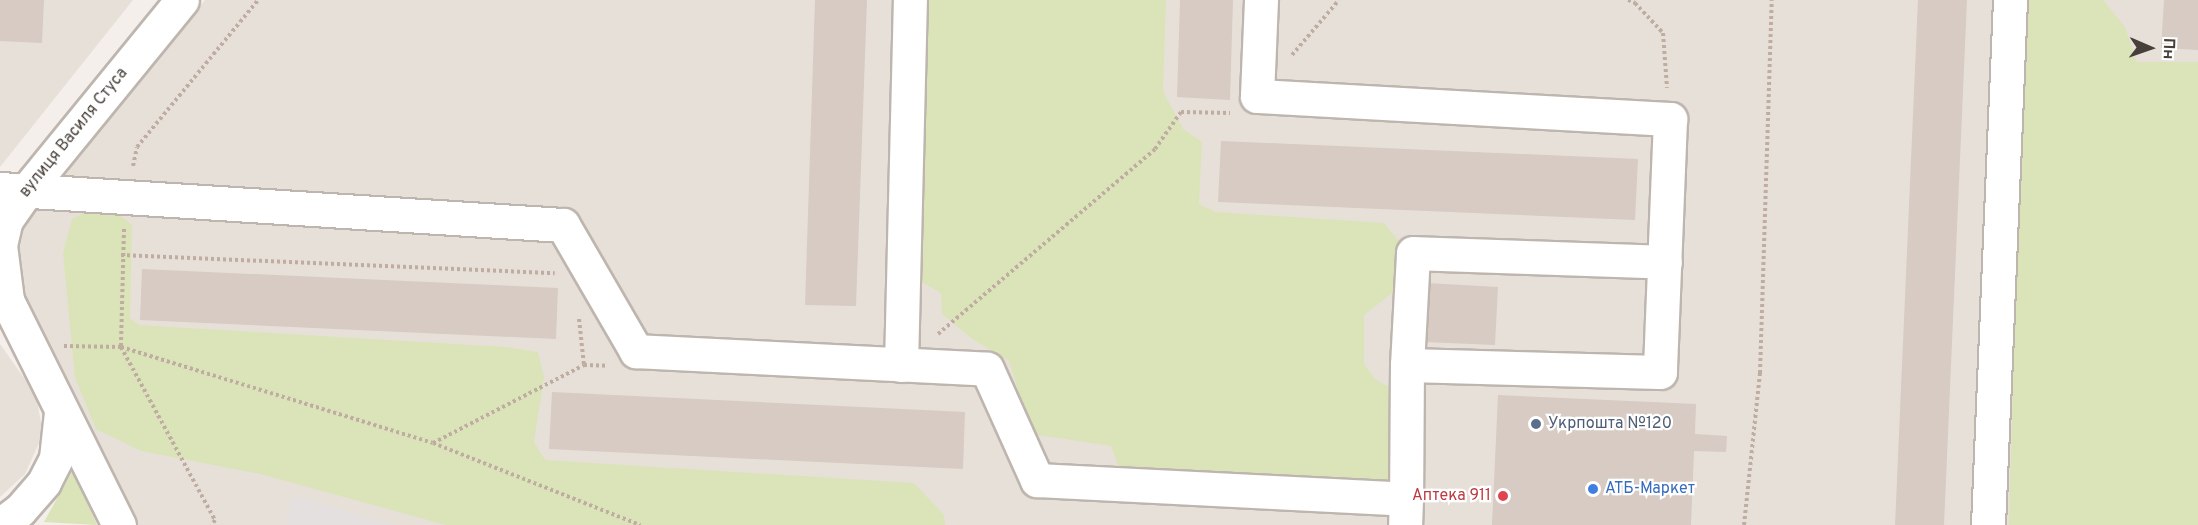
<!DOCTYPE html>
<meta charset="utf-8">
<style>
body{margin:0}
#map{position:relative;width:2198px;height:525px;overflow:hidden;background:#f4efeb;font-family:Overpass,sans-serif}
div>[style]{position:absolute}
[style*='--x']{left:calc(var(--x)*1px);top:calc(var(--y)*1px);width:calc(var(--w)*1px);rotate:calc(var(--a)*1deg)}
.residential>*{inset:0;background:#e7e0d9}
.green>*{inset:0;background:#dae4b8}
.parking>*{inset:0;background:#e3e0df}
.building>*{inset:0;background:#d7cbc4}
.path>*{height:4px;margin-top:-2px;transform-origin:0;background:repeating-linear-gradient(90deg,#bfada1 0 3px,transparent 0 6px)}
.roads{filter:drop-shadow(2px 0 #beb5ae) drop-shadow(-2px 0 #beb5ae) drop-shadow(0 2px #beb5ae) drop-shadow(0 -2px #beb5ae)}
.minor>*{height:33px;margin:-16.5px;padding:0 16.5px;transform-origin:16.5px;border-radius:16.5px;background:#fff}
.dots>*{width:16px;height:16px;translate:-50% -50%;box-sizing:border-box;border:3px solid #fff;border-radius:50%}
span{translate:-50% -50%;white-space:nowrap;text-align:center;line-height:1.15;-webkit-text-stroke:4.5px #fff;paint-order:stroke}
.street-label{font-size:16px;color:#473f39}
.service-label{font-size:16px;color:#4e5e75}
.left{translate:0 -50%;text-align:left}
.shop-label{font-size:16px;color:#366cbe}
.health-label{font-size:16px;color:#be3a42}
.right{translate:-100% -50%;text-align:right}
.north{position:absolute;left:2120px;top:18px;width:60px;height:60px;-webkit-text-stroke:4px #fff;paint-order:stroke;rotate:92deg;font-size:16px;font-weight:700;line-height:24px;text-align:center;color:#473f39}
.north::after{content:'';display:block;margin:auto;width:21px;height:27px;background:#473f39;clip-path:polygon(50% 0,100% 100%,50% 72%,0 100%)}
</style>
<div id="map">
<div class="residential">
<div style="clip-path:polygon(0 0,133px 0,0 167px)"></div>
<div style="clip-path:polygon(205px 0,2198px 0,2198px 525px,125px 525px,12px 299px,12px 241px,30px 207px)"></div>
<div style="clip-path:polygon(0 344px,36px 395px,43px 434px,25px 474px,0 497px)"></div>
</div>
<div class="green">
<div style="clip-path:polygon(921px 0,1166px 0,1163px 91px,1183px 129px,1202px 142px,1199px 204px,1216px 212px,1384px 223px,1402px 245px,1400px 287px,1364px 315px,1364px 364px,1375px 379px,1398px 392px,1397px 478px,1381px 487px,1121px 473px,1111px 446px,1032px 434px,1009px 361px,971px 338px,942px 314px,941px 293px,913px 277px)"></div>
<div style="clip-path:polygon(2029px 0,2103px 0,2125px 27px,2137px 62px,2198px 62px,2198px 525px,2009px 525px,2022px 67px)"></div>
<div style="clip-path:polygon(97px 206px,115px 211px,132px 225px,130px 318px,139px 325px,506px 347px,538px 352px,544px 377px,534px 442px,545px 460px,914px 483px,944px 515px,945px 525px,446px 525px,260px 474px,141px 451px,96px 429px,75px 378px,63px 253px,72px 219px)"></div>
<div style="clip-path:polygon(73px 470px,97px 525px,44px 522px)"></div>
</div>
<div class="parking">
<div style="clip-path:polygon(292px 496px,395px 525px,286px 525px)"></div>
</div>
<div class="building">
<div style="clip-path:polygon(0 0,44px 0,42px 43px,0 41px)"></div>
<div style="clip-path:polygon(815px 0,867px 0,856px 306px,805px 305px)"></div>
<div style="clip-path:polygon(1180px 0,1233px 0,1230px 100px,1177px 97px)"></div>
<div style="clip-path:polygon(1918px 0,1967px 0,1944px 525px,1895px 525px)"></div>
<div style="clip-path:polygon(2164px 0,2198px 0,2198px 50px,2161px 48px)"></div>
<div style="clip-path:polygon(1221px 141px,1638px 159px,1635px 220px,1218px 202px)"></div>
<div style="clip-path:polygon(142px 269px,558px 288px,556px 339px,140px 320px)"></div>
<div style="clip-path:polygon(1427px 283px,1498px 287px,1495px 345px,1424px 342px)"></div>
<div style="clip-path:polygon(552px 392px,965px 412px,963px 469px,549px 449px)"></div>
<div style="clip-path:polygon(1498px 395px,1696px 404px,1695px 434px,1727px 436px,1726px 452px,1694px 451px,1691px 525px,1492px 525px)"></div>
</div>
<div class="path">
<div style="--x:1628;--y:0;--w:8;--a:23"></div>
<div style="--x:1635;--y:3;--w:41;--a:47"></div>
<div style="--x:1663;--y:33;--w:55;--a:85.8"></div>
<div style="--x:1292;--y:55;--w:72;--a:-49.5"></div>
<div style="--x:133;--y:166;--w:19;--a:-78"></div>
<div style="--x:137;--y:147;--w:190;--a:-50.5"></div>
<div style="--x:124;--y:229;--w:118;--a:91.5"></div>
<div style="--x:121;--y:347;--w:197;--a:61.5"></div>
<div style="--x:215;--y:520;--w:6;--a:121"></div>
<div style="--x:121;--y:255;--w:434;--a:2.4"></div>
<div style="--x:579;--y:319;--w:46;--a:83.8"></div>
<div style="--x:938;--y:334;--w:285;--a:-40.4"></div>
<div style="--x:1155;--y:149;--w:45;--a:-54.9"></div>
<div style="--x:1181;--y:112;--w:49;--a:1.2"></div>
<div style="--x:64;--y:346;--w:57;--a:1"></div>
<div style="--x:121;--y:347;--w:326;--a:17.1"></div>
<div style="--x:433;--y:443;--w:223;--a:21.6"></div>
<div style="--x:433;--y:443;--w:170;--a:-27.3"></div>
<div style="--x:584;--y:365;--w:24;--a:2"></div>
<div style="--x:1744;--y:525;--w:153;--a:-84"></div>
<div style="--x:1760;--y:373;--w:373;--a:-88.2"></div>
</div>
<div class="roads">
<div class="minor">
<div style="--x:1261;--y:0;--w:96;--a:92.4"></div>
<div style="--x:1257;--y:96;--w:414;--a:3.2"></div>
<div style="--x:1670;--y:119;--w:253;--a:92.3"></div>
<div style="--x:1660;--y:372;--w:253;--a:-178.4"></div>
<div style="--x:1407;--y:365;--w:134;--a:90.4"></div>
<div style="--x:0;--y:189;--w:564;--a:3.66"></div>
<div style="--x:563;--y:225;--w:146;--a:59.9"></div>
<div style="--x:636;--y:351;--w:351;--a:2.9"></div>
<div style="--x:987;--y:369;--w:122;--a:65.8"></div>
<div style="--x:1037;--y:480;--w:369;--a:2.9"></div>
<div style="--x:1406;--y:499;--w:26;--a:92"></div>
<div style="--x:901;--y:365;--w:365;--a:-88.6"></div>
<div style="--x:1407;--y:365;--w:112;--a:-86.9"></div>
<div style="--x:1413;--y:253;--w:252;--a:2"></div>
<div style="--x:0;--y:525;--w:25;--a:-37"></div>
<div style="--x:20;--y:510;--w:37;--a:-49"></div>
<div style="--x:44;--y:482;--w:27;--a:-63"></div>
<div style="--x:56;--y:458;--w:46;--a:-83.8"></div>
<div style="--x:119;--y:525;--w:251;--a:-116.5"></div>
<div style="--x:7;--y:300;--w:55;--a:-97.3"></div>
<div style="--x:0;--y:245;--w:26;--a:-77"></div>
<div style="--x:6;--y:220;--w:37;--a:-55"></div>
<div style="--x:27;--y:190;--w:245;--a:-50.8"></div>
<div style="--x:1988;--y:525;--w:525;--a:-87.6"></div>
</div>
</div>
<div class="dots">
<div style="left:1536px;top:424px;background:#5c6f8a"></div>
<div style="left:1593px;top:489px;background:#3f7fe0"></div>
<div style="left:1503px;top:496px;background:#e0444e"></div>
</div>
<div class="street-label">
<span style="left:74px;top:133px;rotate:-51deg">вулиця Василя Стуса</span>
</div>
<div class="service-label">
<span class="left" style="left:1548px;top:424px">Укрпошта №120</span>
</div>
<div class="shop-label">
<span class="left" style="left:1605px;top:489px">АТБ-Маркет</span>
</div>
<div class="health-label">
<span class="right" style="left:1491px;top:496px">Аптека 911</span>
</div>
<div class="north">Пн</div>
</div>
